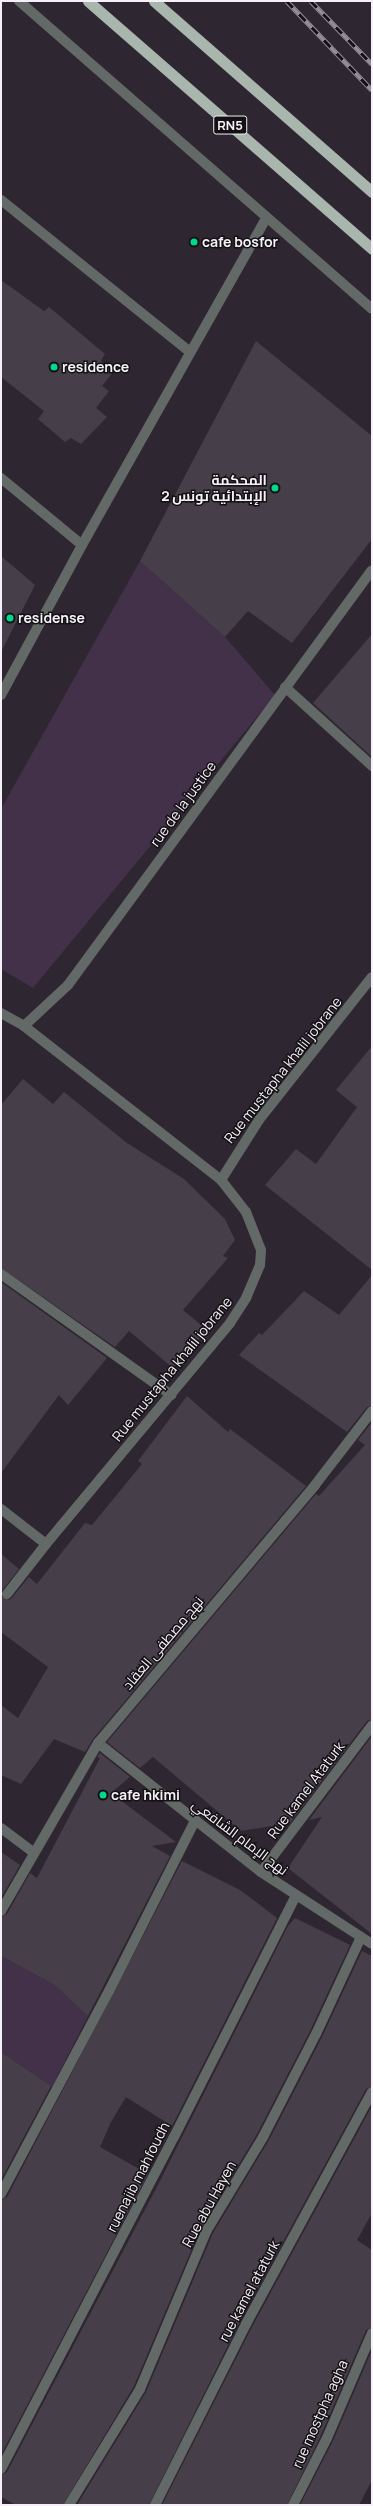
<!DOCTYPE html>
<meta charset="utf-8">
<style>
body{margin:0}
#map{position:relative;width:373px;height:2506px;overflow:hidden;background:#2e2731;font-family:Manrope,Cairo,sans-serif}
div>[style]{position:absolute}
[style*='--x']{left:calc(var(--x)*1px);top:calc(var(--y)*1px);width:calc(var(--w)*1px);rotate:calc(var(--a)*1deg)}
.green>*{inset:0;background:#43314a}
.building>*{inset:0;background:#463f4a}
.minor>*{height:10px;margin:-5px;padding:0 5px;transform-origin:5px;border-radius:5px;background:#636966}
.trunk>*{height:11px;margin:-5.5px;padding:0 5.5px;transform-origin:5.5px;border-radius:5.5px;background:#a8b6ad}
.rail>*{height:4.5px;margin-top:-2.25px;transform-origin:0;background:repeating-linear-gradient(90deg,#141115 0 9px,#958f97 0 18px);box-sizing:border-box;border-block:1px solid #958f97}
.dots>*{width:11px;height:11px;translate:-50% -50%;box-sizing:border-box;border:2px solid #141115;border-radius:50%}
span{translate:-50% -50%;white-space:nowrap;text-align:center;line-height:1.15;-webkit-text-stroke:3px #141115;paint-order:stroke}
.shield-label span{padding:1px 3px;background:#141115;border:1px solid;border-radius:3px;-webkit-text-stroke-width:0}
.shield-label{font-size:13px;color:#f6f1f8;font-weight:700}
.poi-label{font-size:14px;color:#f6f1f8;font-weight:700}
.left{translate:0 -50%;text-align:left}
.right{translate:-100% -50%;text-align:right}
.street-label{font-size:14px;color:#f6f1f8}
.frame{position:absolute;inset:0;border:2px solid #f6f1f8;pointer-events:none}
</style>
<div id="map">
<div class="green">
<div style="clip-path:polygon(140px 561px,225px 637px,275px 695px,33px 988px,1px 969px,1px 809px)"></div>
<div style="clip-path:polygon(1px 1956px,53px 1984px,88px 2016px,52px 2087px,1px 2052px)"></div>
</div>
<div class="building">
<div style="clip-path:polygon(1px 280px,44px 311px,49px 307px,105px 354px,101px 361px,113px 372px,102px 386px,109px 391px,96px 408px,107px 417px,81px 444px,71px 438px,65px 442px,38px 419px,44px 411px,1px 377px)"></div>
<div style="clip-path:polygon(256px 341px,372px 436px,372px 539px,292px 643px,248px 611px,225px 637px,140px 561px)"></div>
<div style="clip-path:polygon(1px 556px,35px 585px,1px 652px)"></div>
<div style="clip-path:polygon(372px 634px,372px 757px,313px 703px)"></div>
<div style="clip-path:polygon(372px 1046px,372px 1270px,265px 1185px,296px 1149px,316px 1164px,357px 1107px,336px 1090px)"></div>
<div style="clip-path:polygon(23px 1079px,53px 1104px,64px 1092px,127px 1143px,184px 1179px,225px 1219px,235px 1240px,223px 1256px,228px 1258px,183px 1310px,207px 1330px,174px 1369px,129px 1331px,115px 1347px,1px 1268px,1px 1105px)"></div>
<div style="clip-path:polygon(372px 1275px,372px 1405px,367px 1407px,347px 1432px,239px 1355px,259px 1333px,262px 1335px,304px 1291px,339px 1315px)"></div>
<div style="clip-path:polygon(1px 1282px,107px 1358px,68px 1405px,59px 1395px,1px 1473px)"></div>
<div style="clip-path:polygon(187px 1396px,228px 1432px,230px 1429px,306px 1486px,93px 1739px,85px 1752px,54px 1739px,21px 1784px,1px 1775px,1px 1705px,18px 1718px,48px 1667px,1px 1632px,1px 1596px,10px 1600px,29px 1577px,37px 1584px,85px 1523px,92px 1525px,142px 1464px,138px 1461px)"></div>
<div style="clip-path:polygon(372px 1422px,372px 1719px,367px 1721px,290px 1823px,241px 1831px,153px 1757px,140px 1768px,107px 1742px,316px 1494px,319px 1496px,365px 1445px,358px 1440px)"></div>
<div style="clip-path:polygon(1px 1554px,19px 1569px,1px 1592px)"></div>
<div style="clip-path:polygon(372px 1736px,372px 1934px,288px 1868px,322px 1817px,309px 1820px)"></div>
<div style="clip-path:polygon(100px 1753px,130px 1777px,111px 1793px,176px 1842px,152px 1846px,170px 1856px,88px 2016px,53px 1984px,1px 1956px,1px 1917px,7px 1914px,30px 1873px,37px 1878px,100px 1758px,97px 1757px)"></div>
<div style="clip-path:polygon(1px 1852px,20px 1865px,1px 1898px)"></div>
<div style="clip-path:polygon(182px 1861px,240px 1890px,277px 1918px,172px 2126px,126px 2097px,111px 2122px,100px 2147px,148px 2174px,1px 2455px,1px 2200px,7px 2197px)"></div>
<div style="clip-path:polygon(295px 1918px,350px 1945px,310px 2031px,257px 2134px,201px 2227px,134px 2386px,63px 2505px,16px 2505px,1px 2497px,1px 2475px,7px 2472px,160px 2181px,288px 1926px)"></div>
<div style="clip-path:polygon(362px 1951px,372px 1956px,372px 2086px,366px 2089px,240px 2321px,149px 2505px,77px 2505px,146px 2392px,213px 2233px,269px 2140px,322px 2037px)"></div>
<div style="clip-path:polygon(1px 2052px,51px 2086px,1px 2180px)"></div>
<div style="clip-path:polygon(372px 2106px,372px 2213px,357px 2240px,372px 2250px,372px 2327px,366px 2330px,321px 2435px,287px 2505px,162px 2505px,252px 2327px)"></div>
<div style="clip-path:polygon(372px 2350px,372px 2480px,359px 2505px,300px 2505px,333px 2441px)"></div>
</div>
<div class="minor">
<div style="--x:19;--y:1;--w:468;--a:41.1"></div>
<div style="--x:1;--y:200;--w:243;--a:38.8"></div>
<div style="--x:1;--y:478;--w:105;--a:39.6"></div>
<div style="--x:285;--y:687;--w:118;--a:42.2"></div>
<div style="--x:1;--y:695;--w:170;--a:-61.6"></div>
<div style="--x:82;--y:545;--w:375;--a:-60.6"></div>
<div style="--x:1;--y:1013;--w:26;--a:29"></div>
<div style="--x:24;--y:1026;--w:60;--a:-43"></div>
<div style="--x:68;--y:985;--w:514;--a:-53.78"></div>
<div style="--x:24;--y:1026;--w:250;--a:38"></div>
<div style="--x:1;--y:1274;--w:209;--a:35.4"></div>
<div style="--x:1;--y:1509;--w:57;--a:37.9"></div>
<div style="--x:46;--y:1544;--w:288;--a:-50.2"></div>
<div style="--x:230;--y:1323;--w:30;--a:-57"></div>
<div style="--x:246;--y:1298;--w:36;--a:-67"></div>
<div style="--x:260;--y:1265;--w:15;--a:-86"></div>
<div style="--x:261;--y:1250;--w:41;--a:-111.5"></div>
<div style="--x:246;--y:1212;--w:41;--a:-128"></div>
<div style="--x:221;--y:1180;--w:71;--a:-57.7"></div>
<div style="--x:259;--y:1120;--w:182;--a:-51.7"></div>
<div style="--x:7;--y:1594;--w:63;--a:-52"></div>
<div style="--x:98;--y:1743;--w:208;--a:38.4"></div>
<div style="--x:261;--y:1872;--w:132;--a:33"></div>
<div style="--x:1;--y:1828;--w:40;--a:37"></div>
<div style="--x:261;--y:1872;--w:184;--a:-52.9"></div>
<div style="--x:1;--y:1911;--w:194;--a:-60"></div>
<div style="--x:98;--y:1743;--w:337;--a:-49.9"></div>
<div style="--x:315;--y:1485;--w:93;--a:-52.4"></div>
<div style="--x:1;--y:2194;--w:230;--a:-62"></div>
<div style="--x:109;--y:1991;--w:191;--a:-63.2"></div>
<div style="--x:1;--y:2469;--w:374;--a:-62.5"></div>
<div style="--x:174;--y:2137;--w:271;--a:-63.2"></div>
<div style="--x:69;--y:2505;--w:136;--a:-58.5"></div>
<div style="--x:140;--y:2389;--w:173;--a:-67.2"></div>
<div style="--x:207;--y:2230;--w:109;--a:-58.9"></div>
<div style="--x:263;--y:2137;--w:116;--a:-62.8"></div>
<div style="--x:316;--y:2034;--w:107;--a:-65.1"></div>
<div style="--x:155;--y:2505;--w:203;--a:-63.3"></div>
<div style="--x:246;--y:2324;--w:264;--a:-61.5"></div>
<div style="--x:293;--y:2505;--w:75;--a:-63.1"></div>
<div style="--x:327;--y:2438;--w:114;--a:-66.8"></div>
</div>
<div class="trunk">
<div style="--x:88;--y:1;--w:377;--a:41.1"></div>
<div style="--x:154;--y:1;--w:290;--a:41.2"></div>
</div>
<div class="rail">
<div style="--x:287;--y:1;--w:123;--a:46.3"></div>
<div style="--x:311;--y:1;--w:88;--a:45.9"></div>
</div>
<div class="dots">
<div style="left:194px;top:242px;background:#00d98c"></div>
<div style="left:54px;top:367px;background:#00d98c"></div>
<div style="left:275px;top:488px;background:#00d98c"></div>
<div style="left:10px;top:618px;background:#00d98c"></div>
<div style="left:103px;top:1795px;background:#00d98c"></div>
</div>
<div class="shield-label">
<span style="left:230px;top:125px">RN5</span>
</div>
<div class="poi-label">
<span class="left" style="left:202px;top:242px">cafe bosfor</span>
<span class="left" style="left:62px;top:367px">residence</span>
<span class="right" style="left:267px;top:488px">المحكمة<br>الإبتدائية تونس 2</span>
<span class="left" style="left:18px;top:618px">residense</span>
<span class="left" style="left:111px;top:1795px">cafe hkimi</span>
</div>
<div class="street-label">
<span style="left:183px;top:804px;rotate:-54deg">rue de la justice</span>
<span style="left:283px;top:1070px;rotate:-52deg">Rue mustapha khalil jobrane</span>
<span style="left:172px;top:1369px;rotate:-51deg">Rue mustapha khalil jobrane</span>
<span style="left:163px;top:1643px;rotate:-50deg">نهج مصطفى العقاد</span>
<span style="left:306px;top:1790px;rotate:-53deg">Rue kamel Ataturk</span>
<span style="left:240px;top:1837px;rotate:37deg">نهج الإمام الشافعي</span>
<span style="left:138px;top:2177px;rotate:-63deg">ruenajib mahfoudh</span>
<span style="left:209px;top:2204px;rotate:-61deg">Rue abu Hayen</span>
<span style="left:249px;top:2291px;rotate:-62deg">rue kamel ataturk</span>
<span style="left:320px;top:2414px;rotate:-66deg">rue mostpha agha</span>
</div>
<div class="frame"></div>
</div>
